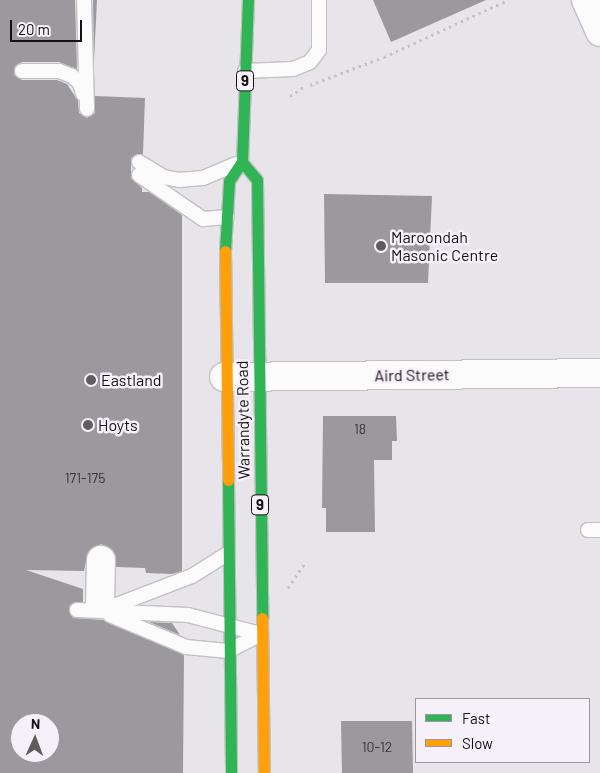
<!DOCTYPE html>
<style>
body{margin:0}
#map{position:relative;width:600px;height:773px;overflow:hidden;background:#e7e5e9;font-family:Barlow,sans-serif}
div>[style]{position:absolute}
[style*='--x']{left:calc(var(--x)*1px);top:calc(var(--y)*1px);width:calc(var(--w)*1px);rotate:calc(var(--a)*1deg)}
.building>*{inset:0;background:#9b999d}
.path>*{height:3px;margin-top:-1.5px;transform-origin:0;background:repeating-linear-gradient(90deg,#c4c4c4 0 2.5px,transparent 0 6.5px)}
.roads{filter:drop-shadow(1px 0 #c1c0c3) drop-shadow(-1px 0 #c1c0c3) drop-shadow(0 1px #c1c0c3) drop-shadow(0 -1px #c1c0c3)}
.lane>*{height:14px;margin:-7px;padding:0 7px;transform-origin:7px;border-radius:7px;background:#fbfbfc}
.street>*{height:28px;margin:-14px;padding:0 14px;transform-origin:14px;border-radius:14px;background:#fbfbfc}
.fast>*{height:11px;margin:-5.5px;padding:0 5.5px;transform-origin:5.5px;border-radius:5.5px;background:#30b455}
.slow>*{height:11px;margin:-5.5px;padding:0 5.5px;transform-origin:5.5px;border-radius:5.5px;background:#ff9f0a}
.dots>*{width:14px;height:14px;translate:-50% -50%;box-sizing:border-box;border:2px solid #f6f0f9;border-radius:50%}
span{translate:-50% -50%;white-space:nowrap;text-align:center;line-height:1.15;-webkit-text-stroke:5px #f6f0f9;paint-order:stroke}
.number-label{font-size:14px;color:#363437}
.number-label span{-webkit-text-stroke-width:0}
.shield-label span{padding:1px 4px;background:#f6f0f9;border:1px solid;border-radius:4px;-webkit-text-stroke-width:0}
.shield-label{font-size:15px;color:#141215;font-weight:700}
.poi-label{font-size:16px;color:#141215}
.left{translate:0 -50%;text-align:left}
.street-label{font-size:16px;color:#141215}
.legend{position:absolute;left:415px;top:698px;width:175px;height:65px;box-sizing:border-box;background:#f6f0f9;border:1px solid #9c979e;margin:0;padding:6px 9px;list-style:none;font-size:15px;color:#141215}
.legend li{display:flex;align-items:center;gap:10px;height:25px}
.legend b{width:25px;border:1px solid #9c979e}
.north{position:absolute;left:10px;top:713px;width:50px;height:50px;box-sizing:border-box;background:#f6f0f9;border:1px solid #9c979e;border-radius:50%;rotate:2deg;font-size:14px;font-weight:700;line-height:20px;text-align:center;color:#141215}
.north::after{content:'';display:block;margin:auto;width:18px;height:22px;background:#5e5c5f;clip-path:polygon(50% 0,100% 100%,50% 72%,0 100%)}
.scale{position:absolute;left:10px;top:20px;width:72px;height:22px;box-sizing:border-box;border:2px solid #141215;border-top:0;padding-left:6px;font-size:15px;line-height:18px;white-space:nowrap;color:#141215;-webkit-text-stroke:4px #f6f0f9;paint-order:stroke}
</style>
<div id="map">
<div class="building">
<div style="clip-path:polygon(evenodd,0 0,75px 0,77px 69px,59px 62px,22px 62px,15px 66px,14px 75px,22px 80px,57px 80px,67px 84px,78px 101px,79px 113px,87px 118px,95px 113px,95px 96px,145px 98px,143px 154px,131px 158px,131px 178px,142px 188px,142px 192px,149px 192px,182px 215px,182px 571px,172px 574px,146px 573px,145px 568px,116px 567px,114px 552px,101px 544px,88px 552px,84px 571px,26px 570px,83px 589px,83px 602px,69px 606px,73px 618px,103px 620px,184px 655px,183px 773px,0 773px,0 0,20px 723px,50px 723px,50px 753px,20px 753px,20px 723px)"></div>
<div style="clip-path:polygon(93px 0,97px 0,94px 60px)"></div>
<div style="clip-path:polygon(373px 0,486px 0,391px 42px)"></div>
<div style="clip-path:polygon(324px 194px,432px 196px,428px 283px,325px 283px)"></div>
<div style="clip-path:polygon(323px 416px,396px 416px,397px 441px,392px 441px,392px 460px,374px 460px,375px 532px,326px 532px,326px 508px,322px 508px)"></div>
<div style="clip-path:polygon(149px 622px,172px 623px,180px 635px)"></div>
<div style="clip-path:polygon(341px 721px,412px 721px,413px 773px,342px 773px)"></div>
</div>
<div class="path">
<div style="--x:310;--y:85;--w:79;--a:-20.7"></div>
<div style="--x:384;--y:57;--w:136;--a:-24.7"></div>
<div style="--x:290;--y:96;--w:17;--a:-33"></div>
<div style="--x:288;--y:588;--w:29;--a:-56"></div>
</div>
<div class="roads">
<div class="lane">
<div style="--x:84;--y:0;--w:109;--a:88.4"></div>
<div style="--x:22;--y:71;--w:37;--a:0"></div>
<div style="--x:59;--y:71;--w:14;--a:21"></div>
<div style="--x:72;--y:76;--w:11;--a:41"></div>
<div style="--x:80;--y:83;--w:11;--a:75"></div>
<div style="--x:245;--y:71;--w:48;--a:-2.4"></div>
<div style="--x:293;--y:69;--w:18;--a:-22"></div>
<div style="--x:310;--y:62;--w:15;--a:-53"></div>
<div style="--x:319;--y:50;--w:50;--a:-90"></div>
<div style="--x:139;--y:162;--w:29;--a:31"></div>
<div style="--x:164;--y:177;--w:15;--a:11"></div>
<div style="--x:179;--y:180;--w:24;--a:-5"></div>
<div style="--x:203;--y:178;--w:36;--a:-23"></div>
<div style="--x:139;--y:175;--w:78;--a:34.5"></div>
<div style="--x:203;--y:219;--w:24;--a:-5"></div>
<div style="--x:588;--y:530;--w:12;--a:0"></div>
<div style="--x:106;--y:609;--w:92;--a:-21"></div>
<div style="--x:192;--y:576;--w:41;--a:-32.2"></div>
<div style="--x:77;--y:610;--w:111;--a:2.6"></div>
<div style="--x:188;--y:615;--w:75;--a:14.6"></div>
<div style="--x:110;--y:615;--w:82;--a:22.8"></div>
<div style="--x:186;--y:647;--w:42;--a:5.4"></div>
<div style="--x:228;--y:651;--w:37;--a:-27"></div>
</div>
<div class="street">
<div style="--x:586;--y:0;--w:35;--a:66"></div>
<div style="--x:224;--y:377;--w:376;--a:-0.6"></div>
<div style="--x:100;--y:604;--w:44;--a:-88.7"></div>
</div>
<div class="fast">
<div style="--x:242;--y:162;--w:23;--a:50"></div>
<div style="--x:257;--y:180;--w:438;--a:89.3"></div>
<div style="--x:225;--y:251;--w:70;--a:-86.7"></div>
<div style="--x:229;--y:181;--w:23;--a:-56"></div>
<div style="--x:242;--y:162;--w:162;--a:-87.9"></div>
<div style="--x:228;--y:480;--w:293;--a:89.4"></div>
</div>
<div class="slow">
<div style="--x:225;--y:251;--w:229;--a:89.2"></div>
<div style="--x:262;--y:618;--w:155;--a:89.3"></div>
</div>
</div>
<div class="dots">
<div style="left:381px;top:246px;background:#5e5c5f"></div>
<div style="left:91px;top:380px;background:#5e5c5f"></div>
<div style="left:88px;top:425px;background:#5e5c5f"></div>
</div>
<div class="number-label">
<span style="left:360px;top:429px">18</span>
<span style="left:85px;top:478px">171-175</span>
<span style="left:377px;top:747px">10-12</span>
</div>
<div class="shield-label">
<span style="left:245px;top:81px">9</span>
<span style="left:260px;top:505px">9</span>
</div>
<div class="poi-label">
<span class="left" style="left:391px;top:246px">Maroondah<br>Masonic Centre</span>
<span class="left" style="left:101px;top:380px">Eastland</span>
<span class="left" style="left:98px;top:425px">Hoyts</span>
</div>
<div class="street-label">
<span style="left:412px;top:375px;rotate:-1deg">Aird Street</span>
<span style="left:243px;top:420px;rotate:-91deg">Warrandyte Road</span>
</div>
<ul class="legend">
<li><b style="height:6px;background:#30b455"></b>Fast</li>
<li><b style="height:6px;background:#ff9f0a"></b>Slow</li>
</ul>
<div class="north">N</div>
<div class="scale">20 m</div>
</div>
